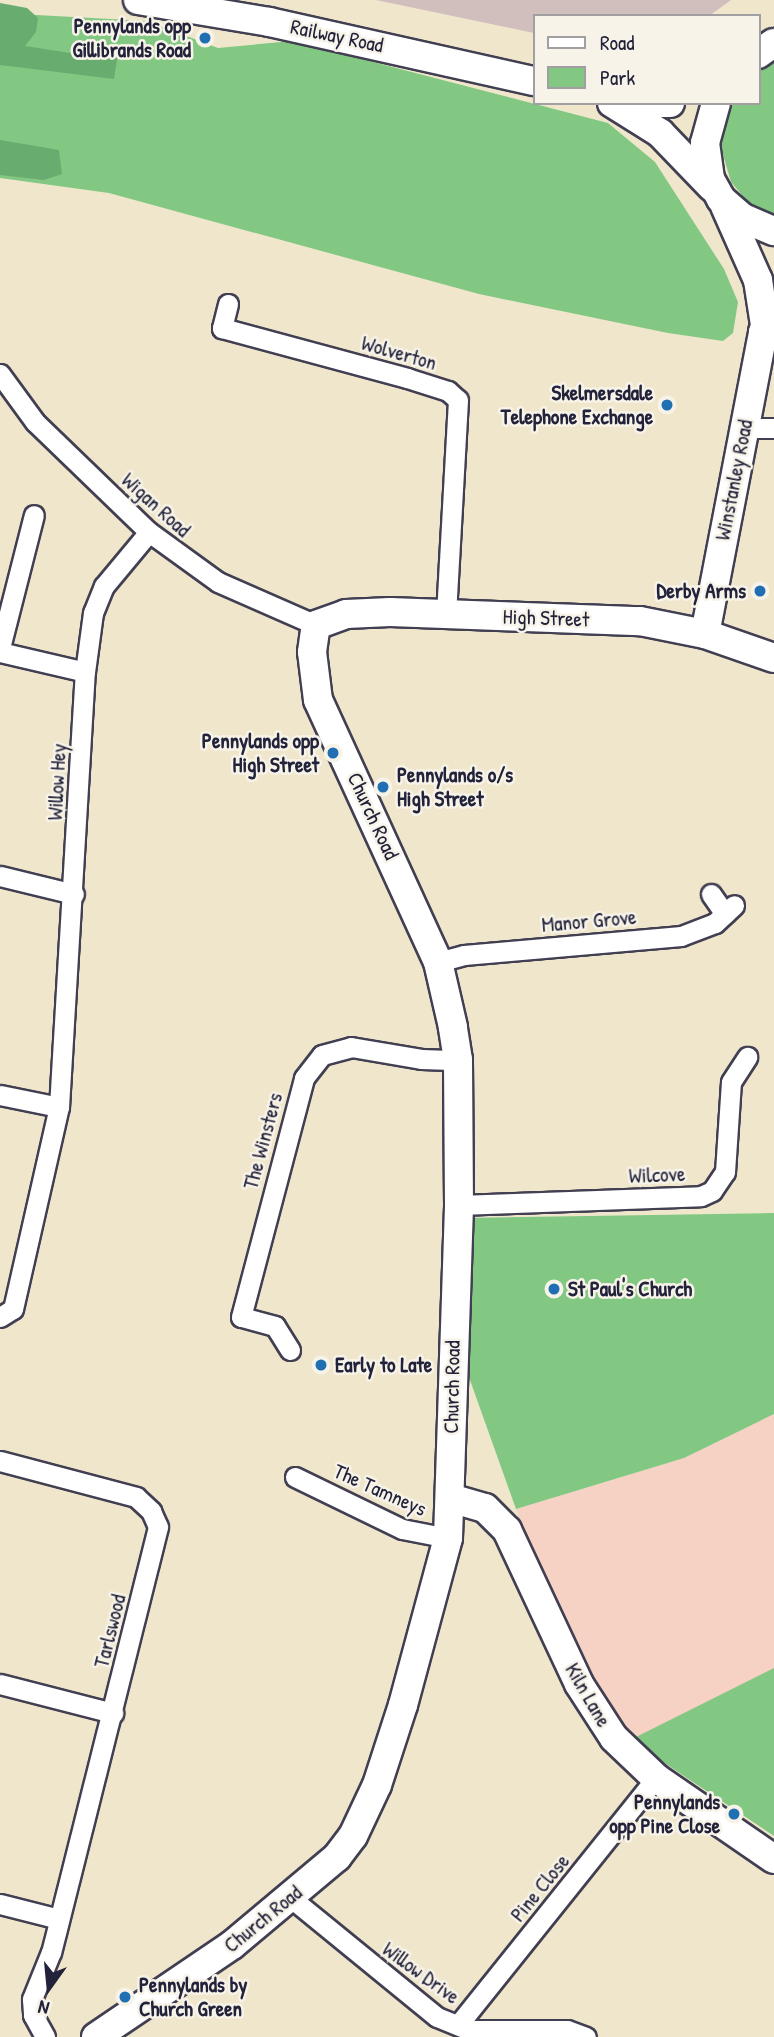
<!DOCTYPE html>
<style>
body{margin:0}
#map{position:relative;width:774px;height:2037px;overflow:hidden;background:#efe6cc;font-family:"Patrick Hand",sans-serif}
div>[style]{position:absolute}
[style*='--x']{left:calc(var(--x)*1px);top:calc(var(--y)*1px);width:calc(var(--w)*1px);rotate:calc(var(--a)*1deg)}
.built>*{inset:0;background:#f6d2c4}
.industrial>*{inset:0;background:#d1bfbe}
.green>*{inset:0;background:#82c882}
.forest>*{inset:0;background:#69ac70}
.roads{filter:drop-shadow(2px 0 #413f51) drop-shadow(-2px 0 #413f51) drop-shadow(0 2px #413f51) drop-shadow(0 -2px #413f51)}
.street>*{height:19px;margin:-9.5px;padding:0 9.5px;transform-origin:9.5px;border-radius:9.5px;background:#fff}
.secondary>*{height:28px;margin:-14px;padding:0 14px;transform-origin:14px;border-radius:14px;background:#fff}
.dots>*{width:19px;height:19px;translate:-50% -50%;box-sizing:border-box;border:4px solid #f7f3e8;border-radius:50%}
span{translate:-50% -50%;white-space:nowrap;text-align:center;line-height:1.15;-webkit-text-stroke:5px #f7f3e8;paint-order:stroke}
.poi-label{font-size:21px;color:#22223b;font-weight:700}
.right{translate:-100% -50%;text-align:right}
.left{translate:0 -50%;text-align:left}
.street-label{font-size:21px;color:#22223b}
.legend{position:absolute;left:533px;top:14px;width:228px;height:91px;box-sizing:border-box;background:#f7f3e8;border:2px solid #a29fa3;margin:0;padding:9px 12px;list-style:none;font-size:21px;color:#22223b}
.legend li{display:flex;align-items:center;gap:14px;height:35px}
.legend b{width:35px;border:2px solid #a29fa3}
.north{position:absolute;left:14px;top:1953px;width:70px;height:70px;-webkit-text-stroke:5px #f7f3e8;paint-order:stroke;rotate:195deg;font-size:19px;font-weight:700;line-height:28px;text-align:center;color:#22223b}
.north::after{content:'';display:block;margin:auto;width:24px;height:32px;background:#22223b;clip-path:polygon(50% 0,100% 100%,50% 72%,0 100%)}
</style>
<div id="map">
<div class="built">
<div style="clip-path:polygon(774px 1414px,774px 1836px,630px 1740px,563px 1630px,516px 1509px,684px 1458px)"></div>
</div>
<div class="industrial">
<div style="clip-path:polygon(376px 0,731px 0,709px 16px,534px 16px,534px 33px)"></div>
</div>
<div class="green">
<div style="clip-path:polygon(0 13px,147px 21px,218px 48px,292px 41px,608px 123px,655px 162px,724px 269px,738px 302px,733px 333px,723px 341px,668px 333px,479px 294px,109px 193px,0 178px)"></div>
<div style="clip-path:polygon(774px 62px,774px 217px,747px 201px,731px 182px,720px 144px,730px 103px,758px 103px,758px 72px)"></div>
<div style="clip-path:polygon(774px 1213px,774px 1414px,684px 1458px,516px 1509px,465px 1366px,463px 1218px)"></div>
<div style="clip-path:polygon(774px 1668px,774px 1836px,630px 1740px)"></div>
</div>
<div class="forest">
<div style="clip-path:polygon(0 3px,27px 8px,38px 18px,36px 32px,25px 46px,83px 55px,92px 41px,119px 47px,114px 79px,0 65px)"></div>
<div style="clip-path:polygon(0 140px,59px 150px,62px 174px,44px 180px,0 175px)"></div>
</div>
<div class="roads">
<div class="street">
<div style="--x:228;--y:304;--w:25;--a:104"></div>
<div style="--x:222;--y:328;--w:192;--a:15.1"></div>
<div style="--x:407;--y:378;--w:43;--a:17.6"></div>
<div style="--x:448;--y:391;--w:13;--a:42"></div>
<div style="--x:458;--y:400;--w:214;--a:93.2"></div>
<div style="--x:0;--y:374;--w:59;--a:53.9"></div>
<div style="--x:35;--y:422;--w:158;--a:44"></div>
<div style="--x:149;--y:532;--w:85;--a:35.9"></div>
<div style="--x:218;--y:582;--w:107;--a:23.7"></div>
<div style="--x:744;--y:428;--w:30;--a:0"></div>
<div style="--x:0;--y:648;--w:137;--a:-75.7"></div>
<div style="--x:0;--y:652;--w:87;--a:13.2"></div>
<div style="--x:0;--y:876;--w:76;--a:13.7"></div>
<div style="--x:711;--y:894;--w:24;--a:55"></div>
<div style="--x:438;--y:962;--w:27;--a:-15"></div>
<div style="--x:464;--y:955;--w:218;--a:-5"></div>
<div style="--x:681;--y:936;--w:36;--a:-21"></div>
<div style="--x:715;--y:923;--w:26;--a:-43"></div>
<div style="--x:0;--y:1095;--w:60;--a:11.5"></div>
<div style="--x:459;--y:1205;--w:242;--a:-2.1"></div>
<div style="--x:701;--y:1196;--w:12;--a:-24"></div>
<div style="--x:712;--y:1191;--w:23;--a:-56"></div>
<div style="--x:725;--y:1172;--w:90;--a:-86.2"></div>
<div style="--x:731;--y:1082;--w:30;--a:-57"></div>
<div style="--x:0;--y:1317;--w:15;--a:-32"></div>
<div style="--x:13;--y:1309;--w:207;--a:-77.2"></div>
<div style="--x:59;--y:1107;--w:436;--a:-86.6"></div>
<div style="--x:85;--y:672;--w:60;--a:-82.3"></div>
<div style="--x:93;--y:613;--w:29;--a:-68"></div>
<div style="--x:104;--y:586;--w:70;--a:-50.2"></div>
<div style="--x:290;--y:1350;--w:28;--a:-122"></div>
<div style="--x:275;--y:1326;--w:35;--a:-165"></div>
<div style="--x:241;--y:1317;--w:247;--a:-75.2"></div>
<div style="--x:304;--y:1078;--w:29;--a:-52"></div>
<div style="--x:322;--y:1055;--w:30;--a:-15"></div>
<div style="--x:351;--y:1047;--w:71;--a:9.7"></div>
<div style="--x:421;--y:1059;--w:37;--a:2"></div>
<div style="--x:0;--y:1461;--w:141;--a:14.8"></div>
<div style="--x:136;--y:1497;--w:21;--a:43"></div>
<div style="--x:151;--y:1511;--w:17;--a:66"></div>
<div style="--x:158;--y:1527;--w:438;--a:104.1"></div>
<div style="--x:51;--y:1952;--w:51;--a:112"></div>
<div style="--x:32;--y:1999;--w:16;--a:86"></div>
<div style="--x:33;--y:2015;--w:25;--a:61"></div>
<div style="--x:295;--y:1477;--w:119;--a:25.9"></div>
<div style="--x:402;--y:1529;--w:47;--a:11.1"></div>
<div style="--x:0;--y:1684;--w:117;--a:14.4"></div>
<div style="--x:291;--y:1898;--w:188;--a:39.2"></div>
<div style="--x:437;--y:2017;--w:35;--a:22"></div>
<div style="--x:470;--y:2030;--w:97;--a:0"></div>
<div style="--x:567;--y:2030;--w:20;--a:20"></div>
<div style="--x:0;--y:1904;--w:61;--a:14.3"></div>
<div style="--x:458;--y:2025;--w:317;--a:-51.3"></div>
</div>
<div class="secondary">
<div style="--x:138;--y:0;--w:133;--a:9.5"></div>
<div style="--x:269;--y:22;--w:271;--a:12.6"></div>
<div style="--x:758;--y:54;--w:19;--a:-35"></div>
<div style="--x:612;--y:103;--w:57;--a:32"></div>
<div style="--x:660;--y:133;--w:75;--a:46.1"></div>
<div style="--x:634;--y:103;--w:36;--a:0"></div>
<div style="--x:716;--y:103;--w:41;--a:105.4"></div>
<div style="--x:705;--y:143;--w:36;--a:82"></div>
<div style="--x:710;--y:179;--w:23;--a:61"></div>
<div style="--x:721;--y:199;--w:29;--a:41"></div>
<div style="--x:743;--y:218;--w:34;--a:23"></div>
<div style="--x:725;--y:206;--w:81;--a:66"></div>
<div style="--x:758;--y:280;--w:46;--a:81.2"></div>
<div style="--x:705;--y:634;--w:308;--a:-79.1"></div>
<div style="--x:763;--y:332;--w:23;--a:-61"></div>
<div style="--x:450;--y:1498;--w:36;--a:16"></div>
<div style="--x:485;--y:1508;--w:31;--a:45"></div>
<div style="--x:507;--y:1530;--w:170;--a:64.9"></div>
<div style="--x:579;--y:1684;--w:64;--a:57.1"></div>
<div style="--x:614;--y:1738;--w:58;--a:43.6"></div>
<div style="--x:656;--y:1778;--w:143;--a:34.5"></div>
<div style="--x:96;--y:2037;--w:164;--a:-34.1"></div>
<div style="--x:232;--y:1945;--w:137;--a:-40"></div>
<div style="--x:337;--y:1857;--w:26;--a:-53"></div>
<div style="--x:353;--y:1836;--w:56;--a:-64.8"></div>
<div style="--x:377;--y:1785;--w:84;--a:-72"></div>
<div style="--x:403;--y:1705;--w:173;--a:-74.9"></div>
<div style="--x:448;--y:1538;--w:333;--a:-88.1"></div>
<div style="--x:459;--y:1205;--w:145;--a:-90.4"></div>
<div style="--x:458;--y:1060;--w:33;--a:-99"></div>
<div style="--x:453;--y:1027;--w:67;--a:-103"></div>
<div style="--x:438;--y:962;--w:288;--a:-114.6"></div>
<div style="--x:318;--y:700;--w:48;--a:-97.1"></div>
<div style="--x:312;--y:652;--w:27;--a:-82"></div>
<div style="--x:316;--y:625;--w:32;--a:-20"></div>
<div style="--x:346;--y:614;--w:44;--a:-2.6"></div>
<div style="--x:390;--y:612;--w:250;--a:2.1"></div>
<div style="--x:640;--y:621;--w:66;--a:11.3"></div>
<div style="--x:705;--y:634;--w:73;--a:19.2"></div>
</div>
</div>
<div class="dots">
<div style="left:205px;top:38px;background:#1f6fb2"></div>
<div style="left:667px;top:405px;background:#1f6fb2"></div>
<div style="left:760px;top:591px;background:#1f6fb2"></div>
<div style="left:333px;top:753px;background:#1f6fb2"></div>
<div style="left:383px;top:787px;background:#1f6fb2"></div>
<div style="left:554px;top:1289px;background:#1f6fb2"></div>
<div style="left:321px;top:1365px;background:#1f6fb2"></div>
<div style="left:734px;top:1814px;background:#1f6fb2"></div>
<div style="left:125px;top:1997px;background:#1f6fb2"></div>
</div>
<div class="poi-label">
<span class="right" style="left:191px;top:38px">Pennylands opp<br>Gillibrands Road</span>
<span class="right" style="left:653px;top:405px">Skelmersdale<br>Telephone Exchange</span>
<span class="right" style="left:746px;top:591px">Derby Arms</span>
<span class="right" style="left:319px;top:753px">Pennylands opp<br>High Street</span>
<span class="left" style="left:397px;top:787px">Pennylands o/s<br>High Street</span>
<span class="left" style="left:568px;top:1289px">St Paul's Church</span>
<span class="left" style="left:335px;top:1365px">Early to Late</span>
<span class="right" style="left:720px;top:1814px">Pennylands<br>opp Pine Close</span>
<span class="left" style="left:139px;top:1997px">Pennylands by<br>Church Green</span>
</div>
<div class="street-label">
<span style="left:337px;top:36px;rotate:12deg">Railway Road</span>
<span style="left:399px;top:353px;rotate:16deg">Wolverton</span>
<span style="left:734px;top:480px;rotate:-79deg">Winstanley Road</span>
<span style="left:156px;top:505px;rotate:42deg">Wigan Road</span>
<span style="left:546px;top:618px;rotate:2deg">High Street</span>
<span style="left:57px;top:782px;rotate:-87deg">Willow Hey</span>
<span style="left:373px;top:816px;rotate:65deg">Church Road</span>
<span style="left:589px;top:921px;rotate:-5deg">Manor Grove</span>
<span style="left:263px;top:1141px;rotate:-75deg">The Winsters</span>
<span style="left:657px;top:1175px;rotate:-2deg">Wilcove</span>
<span style="left:452px;top:1387px;rotate:-89deg">Church Road</span>
<span style="left:380px;top:1490px;rotate:24deg">The Tamneys</span>
<span style="left:110px;top:1631px;rotate:-76deg">Tarlswood</span>
<span style="left:588px;top:1695px;rotate:60deg">Kiln Lane</span>
<span style="left:540px;top:1888px;rotate:-51deg">Pine Close</span>
<span style="left:263px;top:1919px;rotate:-39deg">Church Road</span>
<span style="left:421px;top:1973px;rotate:36deg">Willow Drive</span>
</div>
<ul class="legend">
<li><b style="height:9px;background:#fff"></b>Road</li>
<li><b style="height:19px;background:#82c882"></b>Park</li>
</ul>
<div class="north">N</div>
</div>
